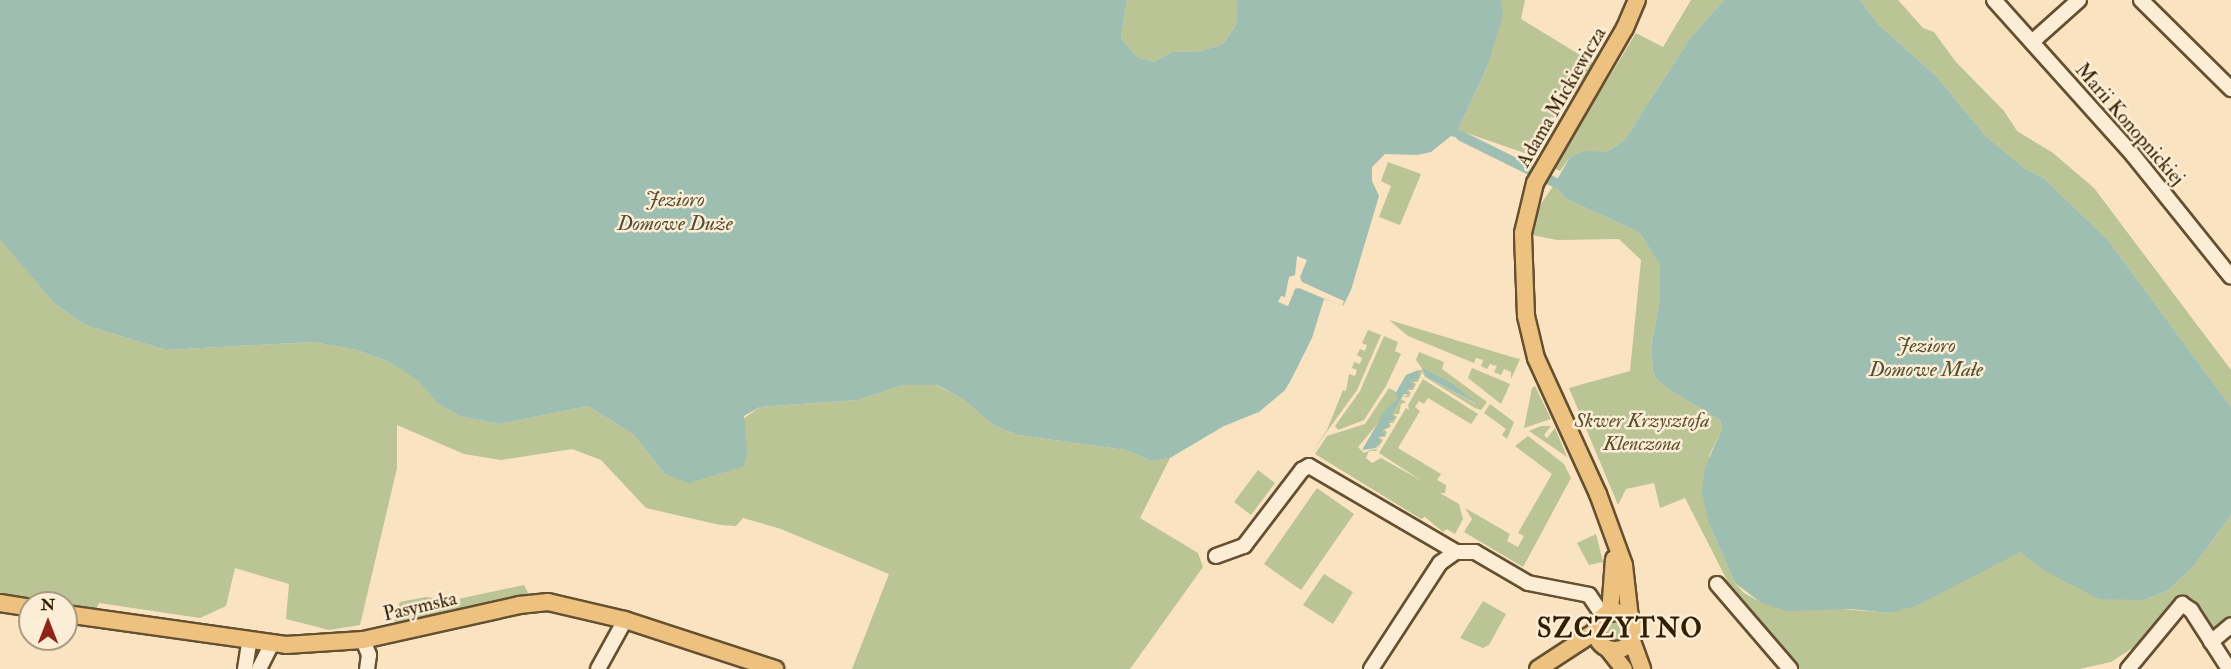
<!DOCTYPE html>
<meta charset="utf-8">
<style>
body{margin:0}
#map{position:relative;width:2231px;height:669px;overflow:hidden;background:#fae3c0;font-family:"IM FELL Double Pica",serif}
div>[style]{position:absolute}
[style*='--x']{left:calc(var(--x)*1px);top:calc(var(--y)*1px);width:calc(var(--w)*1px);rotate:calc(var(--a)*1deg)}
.green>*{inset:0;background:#bac495}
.round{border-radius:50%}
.water>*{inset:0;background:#9ebeb1}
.pier>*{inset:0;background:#fae3c0}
.canal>*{height:10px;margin:-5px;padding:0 5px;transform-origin:5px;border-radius:5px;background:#9ebeb1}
.roads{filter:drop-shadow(2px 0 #655030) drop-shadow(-2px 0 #655030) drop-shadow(0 2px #655030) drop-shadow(0 -2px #655030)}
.minor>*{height:14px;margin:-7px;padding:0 7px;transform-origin:7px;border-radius:7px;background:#fcedd6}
.major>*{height:16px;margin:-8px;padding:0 8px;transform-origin:8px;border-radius:8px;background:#edc280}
.major>.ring{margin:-8px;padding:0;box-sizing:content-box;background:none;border:16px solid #edc280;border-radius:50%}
span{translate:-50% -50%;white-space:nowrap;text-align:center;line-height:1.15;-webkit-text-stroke:5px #fcedd6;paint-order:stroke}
.street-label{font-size:20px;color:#331f00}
.park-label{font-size:20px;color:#5c512d;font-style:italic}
.water-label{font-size:21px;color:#534f35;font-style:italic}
.district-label{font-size:26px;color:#331f00;font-weight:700;letter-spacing:1.5px}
.north{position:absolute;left:18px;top:591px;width:60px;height:60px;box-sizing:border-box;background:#fcedd6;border:2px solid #ac9b80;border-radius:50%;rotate:0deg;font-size:16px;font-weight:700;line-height:24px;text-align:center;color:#331f00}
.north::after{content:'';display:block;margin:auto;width:21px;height:27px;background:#8f2418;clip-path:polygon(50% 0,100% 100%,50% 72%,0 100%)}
</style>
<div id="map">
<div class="green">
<div style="clip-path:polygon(1127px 0,1238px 0,1239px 2px,1236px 25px,1223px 44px,1201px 51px,1171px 52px,1155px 62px,1137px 57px,1121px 38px)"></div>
<div style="clip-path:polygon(1500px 0,1525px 0,1521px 19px,1593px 63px,1533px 156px,1458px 130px,1487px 67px)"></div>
<div style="clip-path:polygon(1691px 0,1724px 0,1690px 38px,1624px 141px,1606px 152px,1570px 157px,1560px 171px,1554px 168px,1636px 33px,1663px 47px)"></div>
<div style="clip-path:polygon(1860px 0,1898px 0,1923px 28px,1934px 32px,1955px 61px,2004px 111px,2017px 131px,2053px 153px,2094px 188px,2231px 370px,2231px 407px,2108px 240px,2044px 178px,2024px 168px,1985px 135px,1936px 76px,1879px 25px)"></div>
<div style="clip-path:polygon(1388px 162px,1421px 174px,1400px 225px,1379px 217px,1391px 186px,1381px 181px)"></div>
<div style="clip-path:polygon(1554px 185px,1566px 199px,1639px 232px,1660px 265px,1660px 299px,1651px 347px,1653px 371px,1656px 379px,1671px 391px,1720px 420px,1722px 429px,1709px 456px,1709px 524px,1735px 583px,1744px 593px,1760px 602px,1889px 613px,2020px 552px,2067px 582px,2144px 600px,2167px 591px,2193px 567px,2231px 515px,2231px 625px,2211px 642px,2178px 606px,2158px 622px,2142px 642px,2111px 662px,2079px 669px,1799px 669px,1731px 588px,1685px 498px,1660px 508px,1654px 483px,1626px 489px,1618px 505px,1569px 388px,1630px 371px,1641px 260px,1619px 239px,1557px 240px,1532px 235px,1538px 208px)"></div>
<div style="clip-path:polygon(0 238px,54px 303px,85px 325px,166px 350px,313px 342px,357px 350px,389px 362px,420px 381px,437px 403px,459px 416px,499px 424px,588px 406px,634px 435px,665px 474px,760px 407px,858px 400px,903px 385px,936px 385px,963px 399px,993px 425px,1018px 435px,1126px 450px,1151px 461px,1170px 458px,1140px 518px,1198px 553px,1203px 567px,1130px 669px,852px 669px,889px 574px,781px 529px,743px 518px,736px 526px,720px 525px,646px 508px,601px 460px,572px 449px,501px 460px,464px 454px,397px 425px,397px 468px,360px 625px,329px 630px,286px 619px,289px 584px,235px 568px,226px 606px,200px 618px,99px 603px,96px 610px,0 593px)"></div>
<div style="clip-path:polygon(1389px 320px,1512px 357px,1520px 359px,1511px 379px,1511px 372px,1504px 369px,1501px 375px,1494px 372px,1497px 366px,1490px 364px,1487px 369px,1481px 366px,1483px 360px,1476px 358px,1474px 363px,1408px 336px)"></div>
<div style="clip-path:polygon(1368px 330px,1381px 335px,1357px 390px,1312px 452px,1327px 430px,1343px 390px,1346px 391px,1349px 374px,1355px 376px,1357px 370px,1352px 368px,1354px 362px,1360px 364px,1362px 358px,1357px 355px,1360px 349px,1365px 351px,1367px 345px,1362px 343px)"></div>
<div style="clip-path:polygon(1384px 336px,1398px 342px,1395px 351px,1401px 354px,1386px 386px,1364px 420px,1338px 430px,1335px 426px,1360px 391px)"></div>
<div style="clip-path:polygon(1419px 352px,1444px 362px,1442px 369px,1487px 402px,1481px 410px,1475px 408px,1425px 377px,1422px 372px,1418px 382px,1413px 382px,1416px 384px,1413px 390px,1408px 390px,1411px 393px,1409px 397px,1402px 397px,1409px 395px,1407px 390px,1419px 370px,1422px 370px,1426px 377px,1478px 405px,1451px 382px,1421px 367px,1416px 360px)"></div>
<div style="clip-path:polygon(1472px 368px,1510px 384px,1501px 404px,1468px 378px)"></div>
<div style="clip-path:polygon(1423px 379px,1478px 414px,1471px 424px,1428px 398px,1424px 404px,1419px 401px,1415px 407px,1420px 411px,1398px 448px,1441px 474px,1437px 480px,1446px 485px,1445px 493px,1440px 493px,1459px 504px,1463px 519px,1455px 534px,1447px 529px,1443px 532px,1425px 517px,1421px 519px,1315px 454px,1327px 436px,1365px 424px,1389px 388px,1396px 392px,1398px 399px,1358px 447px,1364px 453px,1370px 450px,1377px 449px,1380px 441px,1378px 437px,1380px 434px,1384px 435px,1382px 430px,1385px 426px,1389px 426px,1386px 423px,1401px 399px,1406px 402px,1401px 404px,1399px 414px,1393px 414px,1397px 417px,1393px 423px,1388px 423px,1391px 426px,1384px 430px,1387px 432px,1385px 437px,1379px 437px,1383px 440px,1376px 451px,1369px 451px,1366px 458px,1372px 463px,1381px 458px,1422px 481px,1379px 453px,1406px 408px,1409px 410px,1408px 405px)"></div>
<div style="clip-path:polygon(1535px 386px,1551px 419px,1524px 428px,1532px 388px)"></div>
<div style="clip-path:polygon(1490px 404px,1514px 422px,1507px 439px,1502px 435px,1506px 429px,1484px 413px)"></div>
<div style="clip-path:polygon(1541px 426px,1551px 426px,1544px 435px,1547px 438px,1555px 428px,1567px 457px,1529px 431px)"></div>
<div style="clip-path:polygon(1528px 436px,1564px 464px,1571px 478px,1523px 567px,1464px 532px,1472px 519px,1465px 508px,1510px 534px,1507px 541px,1518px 547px,1524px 536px,1518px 533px,1552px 474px,1515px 446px)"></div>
<div style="clip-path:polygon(1258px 470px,1275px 483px,1251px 515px,1234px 502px)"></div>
<div style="clip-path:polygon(1317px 488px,1354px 514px,1301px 590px,1264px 564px)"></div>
<div style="clip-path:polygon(1596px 534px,1603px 562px,1589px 565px,1577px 543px)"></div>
<div style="clip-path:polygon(1324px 574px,1353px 592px,1333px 624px,1303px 605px)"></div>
<div style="clip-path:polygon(524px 585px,529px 595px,399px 625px,393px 619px,400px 602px,426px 597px,453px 600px)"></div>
<div style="clip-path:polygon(1483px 601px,1506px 614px,1489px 645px,1483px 648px,1460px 638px)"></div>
<div class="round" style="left:1602px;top:618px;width:26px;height:26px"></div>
</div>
<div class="water">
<div style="clip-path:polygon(0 0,1127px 0,1121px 38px,1137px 57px,1155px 62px,1171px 52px,1201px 51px,1223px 44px,1236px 25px,1238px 0,1501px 0,1503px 15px,1487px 67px,1458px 130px,1462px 131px,1459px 138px,1451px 136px,1431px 152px,1417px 155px,1385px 154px,1372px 167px,1372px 181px,1379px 196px,1351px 290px,1343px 306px,1324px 299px,1312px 338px,1292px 378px,1285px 390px,1259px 412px,1224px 426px,1170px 458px,1151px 461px,1126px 450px,1018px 435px,993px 425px,963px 399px,937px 385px,903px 385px,858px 400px,760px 407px,744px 416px,747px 453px,744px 466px,689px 483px,665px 474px,634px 435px,588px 406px,499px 424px,459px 416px,437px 403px,419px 381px,389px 362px,357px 350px,313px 342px,166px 350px,85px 325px,54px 303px,0 239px)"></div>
<div style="clip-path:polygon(1724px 0,1860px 0,1879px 25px,1936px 76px,1985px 135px,2024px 168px,2044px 178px,2108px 240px,2231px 407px,2231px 515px,2193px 567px,2167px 591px,2144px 600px,2099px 599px,2045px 571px,2020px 552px,1916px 606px,1889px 613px,1851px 609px,1787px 611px,1760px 602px,1735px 583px,1709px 524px,1702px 493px,1705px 467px,1722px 429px,1720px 420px,1671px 391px,1656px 379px,1653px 371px,1651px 347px,1660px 299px,1660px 265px,1639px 232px,1566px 199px,1554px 185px,1570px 157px,1586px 151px,1606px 152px,1624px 141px,1690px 38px)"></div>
<div style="clip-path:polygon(1421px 367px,1451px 382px,1479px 405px,1426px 377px)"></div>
<div style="clip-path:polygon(1418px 370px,1419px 378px,1411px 382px,1414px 385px,1407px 390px,1409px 395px,1404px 394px,1392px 414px,1395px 419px,1389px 420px,1390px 427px,1382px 430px,1385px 435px,1378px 437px,1381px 441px,1376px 448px,1362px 450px,1386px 409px,1398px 399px,1395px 394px,1406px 375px)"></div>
</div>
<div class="pier">
<div style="clip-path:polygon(1297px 256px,1307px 260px,1300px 277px,1302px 282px,1344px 301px,1342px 306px,1299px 288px,1295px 289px,1288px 306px,1278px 302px,1281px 296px,1285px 297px,1289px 277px,1295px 275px)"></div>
</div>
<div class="canal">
<div style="--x:1461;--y:136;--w:106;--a:26.3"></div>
</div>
<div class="roads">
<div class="minor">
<div style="--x:1994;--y:0;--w:208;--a:48.1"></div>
<div style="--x:2133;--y:155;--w:156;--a:51.2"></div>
<div style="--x:2141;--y:0;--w:127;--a:44.7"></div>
<div style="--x:2032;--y:42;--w:63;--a:-41.8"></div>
<div style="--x:1456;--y:552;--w:19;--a:0"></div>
<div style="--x:1475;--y:552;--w:61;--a:30.3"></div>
<div style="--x:1528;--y:583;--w:62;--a:11.1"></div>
<div style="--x:1589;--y:595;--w:25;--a:56"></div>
<div style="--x:1216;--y:556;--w:30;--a:-20"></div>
<div style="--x:1244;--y:546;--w:96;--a:-52.7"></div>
<div style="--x:1302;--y:470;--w:8;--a:-30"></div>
<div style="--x:1309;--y:466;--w:170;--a:30.3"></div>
<div style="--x:1717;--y:584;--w:112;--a:49.3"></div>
<div style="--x:363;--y:640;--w:16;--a:68"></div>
<div style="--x:369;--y:655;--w:14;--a:98"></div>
<div style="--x:2211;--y:642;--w:26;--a:-40"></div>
<div style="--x:245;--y:669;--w:26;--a:-81"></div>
<div style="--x:259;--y:669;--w:27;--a:-63"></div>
<div style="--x:598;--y:669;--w:56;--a:-61.1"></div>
<div style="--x:1371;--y:669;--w:126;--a:-56.9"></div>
<div style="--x:1440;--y:563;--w:19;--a:-35"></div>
<div style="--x:2128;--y:669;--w:85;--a:-50.3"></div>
<div style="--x:2182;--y:604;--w:11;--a:34"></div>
<div style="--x:2191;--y:610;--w:70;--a:57.2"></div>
</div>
<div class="major">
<div style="--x:0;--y:603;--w:30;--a:9"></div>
<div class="ring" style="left:1596px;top:612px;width:22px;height:22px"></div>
<div style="--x:1610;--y:613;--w:54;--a:-85.8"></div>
<div style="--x:66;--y:614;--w:222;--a:8"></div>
<div style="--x:286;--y:645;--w:77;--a:-3.7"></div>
<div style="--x:363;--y:640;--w:160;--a:-12.6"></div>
<div style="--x:519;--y:605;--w:29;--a:-6"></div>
<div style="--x:548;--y:602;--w:79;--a:13.2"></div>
<div style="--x:625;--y:620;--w:158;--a:18.1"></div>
<div style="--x:1630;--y:618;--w:53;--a:-96.5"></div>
<div style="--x:1624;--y:565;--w:76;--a:-110.1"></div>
<div style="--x:1598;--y:494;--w:149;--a:-114.5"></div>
<div style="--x:1536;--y:358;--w:43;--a:-103.4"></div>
<div style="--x:1526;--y:316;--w:83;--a:-92.1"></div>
<div style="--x:1523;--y:233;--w:51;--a:-76.5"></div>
<div style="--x:1535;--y:183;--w:179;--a:-59.9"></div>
<div style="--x:1625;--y:28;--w:30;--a:-67"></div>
<div style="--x:1632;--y:641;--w:30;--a:70"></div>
<div style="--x:1609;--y:650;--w:24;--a:52"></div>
<div style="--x:1538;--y:669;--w:69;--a:-33.2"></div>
</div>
</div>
<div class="street-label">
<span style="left:1561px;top:97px;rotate:-60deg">Adama Mickiewicza</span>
<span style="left:2130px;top:124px;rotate:49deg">Marii Konopnickiej</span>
<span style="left:420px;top:606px;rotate:-13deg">Pasymska</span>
</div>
<div class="park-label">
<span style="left:1642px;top:432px">Skwer Krzysztofa<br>Klenczona</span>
</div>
<div class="water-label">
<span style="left:675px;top:212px">Jezioro<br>Domowe Duże</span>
<span style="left:1926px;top:358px">Jezioro<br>Domowe Małe</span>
</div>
<div class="district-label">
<span style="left:1620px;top:630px">SZCZYTNO</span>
</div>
<div class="north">N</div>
</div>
